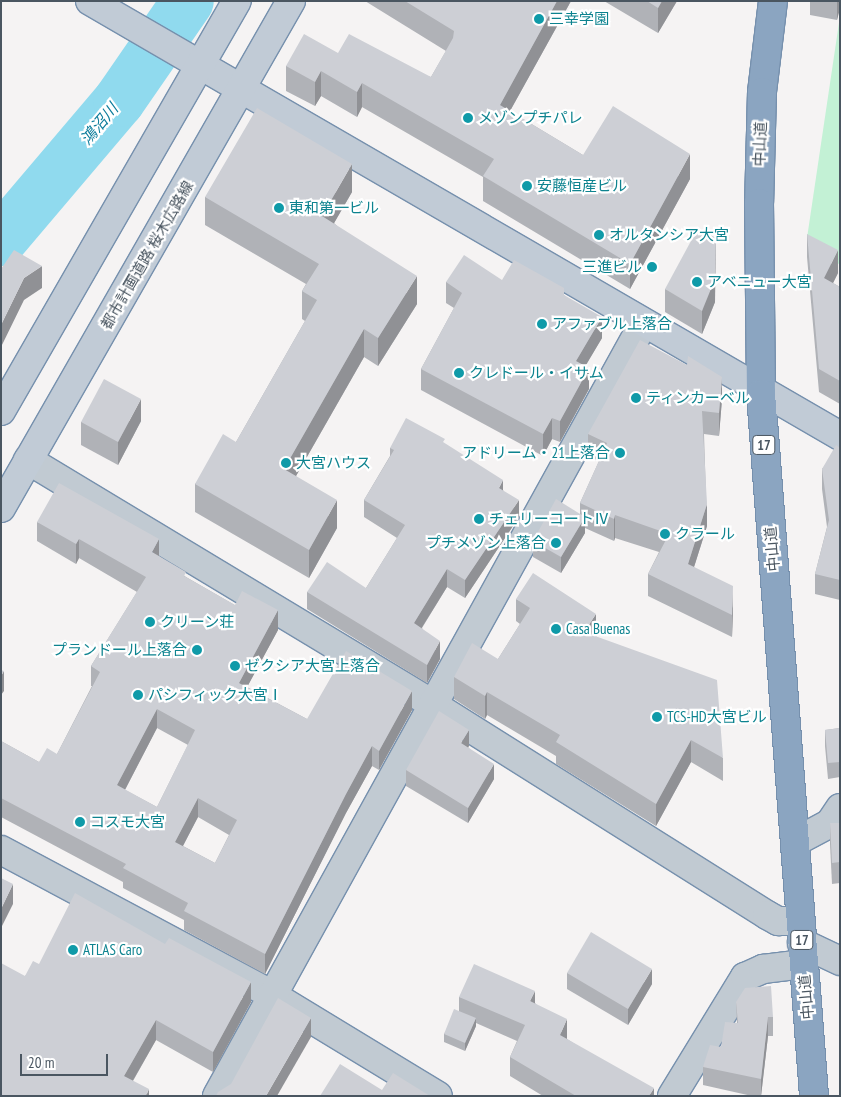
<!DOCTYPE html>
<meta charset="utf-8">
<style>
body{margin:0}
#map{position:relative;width:841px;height:1097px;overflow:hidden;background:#f5f3f3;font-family:"PT Sans Narrow","Noto Sans JP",sans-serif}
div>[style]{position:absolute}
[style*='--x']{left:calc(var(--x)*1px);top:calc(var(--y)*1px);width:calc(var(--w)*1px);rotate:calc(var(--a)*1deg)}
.green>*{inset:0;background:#c3f1d5}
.river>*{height:52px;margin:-26px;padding:0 26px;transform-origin:26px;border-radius:26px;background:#90daee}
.roads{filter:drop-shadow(1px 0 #7690ad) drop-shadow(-1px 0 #7690ad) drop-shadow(0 1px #7690ad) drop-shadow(0 -1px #7690ad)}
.street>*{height:28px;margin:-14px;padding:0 14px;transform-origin:14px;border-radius:14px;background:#c1cad2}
.secondary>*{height:28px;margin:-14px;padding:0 14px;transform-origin:14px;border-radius:14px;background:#c1cbd6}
.highway>*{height:28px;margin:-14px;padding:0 14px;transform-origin:14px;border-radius:14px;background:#8ba5c1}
.wall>*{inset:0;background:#b0b2b7}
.shaded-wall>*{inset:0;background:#909195}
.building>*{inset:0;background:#cdcfd5}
.dots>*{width:14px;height:14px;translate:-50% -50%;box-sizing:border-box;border:2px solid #fff;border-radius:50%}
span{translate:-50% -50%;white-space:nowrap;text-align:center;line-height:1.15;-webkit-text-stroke:4.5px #fff;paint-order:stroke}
.shield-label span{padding:1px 4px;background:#fff;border:1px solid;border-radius:4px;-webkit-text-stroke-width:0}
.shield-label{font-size:14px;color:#4a5661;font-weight:700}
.culture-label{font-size:15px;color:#0d838f}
.left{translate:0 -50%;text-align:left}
.right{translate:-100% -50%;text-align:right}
.street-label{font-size:15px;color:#4a5661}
.water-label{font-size:16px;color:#0c7c9b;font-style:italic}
.frame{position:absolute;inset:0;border:2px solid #4a5661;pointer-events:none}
.scale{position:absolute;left:20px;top:1054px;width:88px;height:22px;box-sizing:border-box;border:2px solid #4a5661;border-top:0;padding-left:6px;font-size:15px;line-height:18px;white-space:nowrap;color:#4a5661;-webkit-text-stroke:4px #fff;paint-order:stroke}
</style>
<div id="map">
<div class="green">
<div style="clip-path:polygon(840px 16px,840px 265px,807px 238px)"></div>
</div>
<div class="river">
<div style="--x:1;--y:240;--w:182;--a:-49.7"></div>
<div style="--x:119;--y:101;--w:121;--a:-55.4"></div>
</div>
<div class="roads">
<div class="street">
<div style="--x:28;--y:460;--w:472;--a:31.1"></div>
<div style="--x:432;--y:704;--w:396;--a:32.2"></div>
<div style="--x:767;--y:915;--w:13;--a:29"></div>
<div style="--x:778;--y:921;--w:22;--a:0"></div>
<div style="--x:795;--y:842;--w:40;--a:-28"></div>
<div style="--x:830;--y:823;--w:18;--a:-56"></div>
<div style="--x:1;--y:850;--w:307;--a:28.1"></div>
<div style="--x:272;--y:995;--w:194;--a:31.3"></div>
<div style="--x:802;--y:943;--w:42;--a:25.3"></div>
<div style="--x:217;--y:1096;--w:880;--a:-61.1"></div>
<div style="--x:672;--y:1096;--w:140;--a:-58.5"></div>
<div style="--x:745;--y:977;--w:20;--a:-24"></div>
<div style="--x:763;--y:969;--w:41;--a:-7"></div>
</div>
<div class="secondary">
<div style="--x:90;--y:1;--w:867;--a:30.11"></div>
<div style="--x:1;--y:411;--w:473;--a:-60.1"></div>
<div style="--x:1;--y:508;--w:584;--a:-60.23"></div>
</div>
<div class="highway">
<div style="--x:773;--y:1;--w:92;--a:96.9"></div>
<div style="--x:762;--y:92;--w:111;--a:91.5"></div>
<div style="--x:759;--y:203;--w:191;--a:89.4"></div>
<div style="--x:761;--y:394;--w:704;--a:85.68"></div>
</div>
</div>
<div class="wall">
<div style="clip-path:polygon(365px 1px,571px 1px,510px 111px,583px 155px,690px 179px,630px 289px,483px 201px,483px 177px,362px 107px,357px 117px,321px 96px,315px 106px,286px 91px,286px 66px,338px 53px,431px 77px,446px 51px)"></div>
<div style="clip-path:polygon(604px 1px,677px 1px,658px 33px)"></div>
<div style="clip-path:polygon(810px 1px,840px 1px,837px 20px,810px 15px)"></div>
<div style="clip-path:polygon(352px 192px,334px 223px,417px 304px,378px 366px,364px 357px,296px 476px,337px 528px,309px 578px,195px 512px,195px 484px,236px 442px,305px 321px,302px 319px,302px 291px,306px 284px,205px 225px,205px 197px)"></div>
<div style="clip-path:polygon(807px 234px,838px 273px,833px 283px,840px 287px,840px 404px,819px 392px,807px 257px)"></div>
<div style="clip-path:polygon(502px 280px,564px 295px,602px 338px,585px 366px,589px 389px,560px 442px,552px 439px,543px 456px,421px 390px,421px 369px,454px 308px,446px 303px,446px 282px)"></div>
<div style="clip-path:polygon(665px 289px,715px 302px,702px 334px,665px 312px)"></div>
<div style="clip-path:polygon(722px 399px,719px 436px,704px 434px,707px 526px,694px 567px,733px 608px,732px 637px,648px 596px,648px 574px,659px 552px,615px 538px,614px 541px,585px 528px,585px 533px,561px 573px,533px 557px,533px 541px,580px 514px,580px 503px,599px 461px,588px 456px,588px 434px)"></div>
<div style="clip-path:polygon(141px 421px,118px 465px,81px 445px,81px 422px)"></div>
<div style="clip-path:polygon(445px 444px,503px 490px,519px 517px,465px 598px,447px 587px,422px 628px,440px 659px,427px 683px,307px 609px,307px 592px,366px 588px,397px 538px,364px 517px,364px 500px,390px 456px,390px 448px)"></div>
<div style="clip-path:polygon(840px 448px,840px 600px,815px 594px,815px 574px,827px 527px,822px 489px,822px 469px)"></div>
<div style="clip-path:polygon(evenodd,37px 522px,159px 556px,186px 577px,278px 630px,247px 687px,307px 719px,412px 710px,379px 770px,372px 766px,346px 813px,265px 974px,184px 930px,184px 920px,123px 888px,123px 882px,1px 817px,1px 741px,39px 762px,57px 754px,92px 686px,91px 686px,91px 666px,137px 592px,79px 558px,76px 564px,37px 541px,37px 522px,157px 728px,188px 745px,157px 807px,125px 790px,157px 728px,37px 522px,198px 817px,229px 835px,215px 863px,183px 846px,198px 817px)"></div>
<div style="clip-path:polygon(516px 599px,596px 636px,723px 758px,723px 781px,691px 762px,656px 826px,556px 764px,556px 756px,487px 715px,485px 719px,454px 699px,454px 677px,498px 659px,520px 624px,516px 621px)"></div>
<div style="clip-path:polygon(840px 728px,840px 777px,828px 779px,825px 746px,825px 730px)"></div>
<div style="clip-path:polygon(469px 746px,468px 747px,494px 779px,468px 823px,406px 786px,406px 770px)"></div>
<div style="clip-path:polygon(830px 823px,840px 823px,840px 883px,832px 884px,830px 844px)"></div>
<div style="clip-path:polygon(39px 964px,251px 1002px,213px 1072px,156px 1040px,133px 1081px,149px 1096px,1px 1096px,25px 976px)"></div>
<div style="clip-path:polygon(567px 973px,652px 984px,628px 1025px,567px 989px)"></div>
<div style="clip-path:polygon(459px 997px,535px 1003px,567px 1038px,567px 1039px,654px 1096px,543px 1096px,510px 1076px,510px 1057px,517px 1041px,476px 1023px,476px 1026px,465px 1051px,444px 1042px,444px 1034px,459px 1011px)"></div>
<div style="clip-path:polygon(736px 1002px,773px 1017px,773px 1036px,768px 1036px,761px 1096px,752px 1096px,703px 1085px,703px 1067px,721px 1047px,737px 1023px)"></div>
</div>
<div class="shaded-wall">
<div style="clip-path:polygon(557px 1px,571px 1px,500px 129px,500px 105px)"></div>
<div style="clip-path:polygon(662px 1px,677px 1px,658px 33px,658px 8px)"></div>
<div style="clip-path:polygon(837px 1px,840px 1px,840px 9px,837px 20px)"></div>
<div style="clip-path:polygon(321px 71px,321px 96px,315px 106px,315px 82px)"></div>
<div style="clip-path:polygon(362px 83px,362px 107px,357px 117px,357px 92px)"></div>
<div style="clip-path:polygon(690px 154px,690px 179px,630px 289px,630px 264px)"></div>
<div style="clip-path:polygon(352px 164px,352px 192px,322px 244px,322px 216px)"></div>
<div style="clip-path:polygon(716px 238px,715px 302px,702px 334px,702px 311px)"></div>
<div style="clip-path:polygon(838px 250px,838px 273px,824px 301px,824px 278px)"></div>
<div style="clip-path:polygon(42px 266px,42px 288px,24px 300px,1px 347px,1px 325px,24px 278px)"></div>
<div style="clip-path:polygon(417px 276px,417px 304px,378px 366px,378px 338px)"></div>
<div style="clip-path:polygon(602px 317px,602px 338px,576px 382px,576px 361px)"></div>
<div style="clip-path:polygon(364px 329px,364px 357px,284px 497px,284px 469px)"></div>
<div style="clip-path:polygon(589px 368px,589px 389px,560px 442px,560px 421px)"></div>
<div style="clip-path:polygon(722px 377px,722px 399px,719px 436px,719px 413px)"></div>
<div style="clip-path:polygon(141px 399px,141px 421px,118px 465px,118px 442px)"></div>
<div style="clip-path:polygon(552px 418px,552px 439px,543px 456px,543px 434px)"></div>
<div style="clip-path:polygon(503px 480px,503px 498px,499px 488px)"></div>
<div style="clip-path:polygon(337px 500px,337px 528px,309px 578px,309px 550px)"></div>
<div style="clip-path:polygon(519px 500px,519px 517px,465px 598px,465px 580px)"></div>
<div style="clip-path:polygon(707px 504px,707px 526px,688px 586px,688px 564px)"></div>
<div style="clip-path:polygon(615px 515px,615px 538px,614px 541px,614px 519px)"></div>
<div style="clip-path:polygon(585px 517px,585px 533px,561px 573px,561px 557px)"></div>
<div style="clip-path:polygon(79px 539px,79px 558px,76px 564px,76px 544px)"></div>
<div style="clip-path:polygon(159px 539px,159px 558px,152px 552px)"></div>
<div style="clip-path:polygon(447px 569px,447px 587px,414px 640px,414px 623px)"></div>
<div style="clip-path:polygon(733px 586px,733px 608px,732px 637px,732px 615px)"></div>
<div style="clip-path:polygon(278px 610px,278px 630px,239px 702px,239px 683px)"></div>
<div style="clip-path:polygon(596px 614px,596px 636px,584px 632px)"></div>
<div style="clip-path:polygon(440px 641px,440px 659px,427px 683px,427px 665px)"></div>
<div style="clip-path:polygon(4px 671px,4px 691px,1px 695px,1px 676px)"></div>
<div style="clip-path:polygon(412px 691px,412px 710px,379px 770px,379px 751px)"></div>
<div style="clip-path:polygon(487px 692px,487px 715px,485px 719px,485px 696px)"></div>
<div style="clip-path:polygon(157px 709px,157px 728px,117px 805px,117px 785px)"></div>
<div style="clip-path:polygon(469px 730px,469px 746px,461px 759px,461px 743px)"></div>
<div style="clip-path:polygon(691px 740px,691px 762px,656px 826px,656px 804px)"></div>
<div style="clip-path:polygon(372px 746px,372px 766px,346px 813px,265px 974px,265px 954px,346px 794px)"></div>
<div style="clip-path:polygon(494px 764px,494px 779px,468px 823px,468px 808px)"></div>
<div style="clip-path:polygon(198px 798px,198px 817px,175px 861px,175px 842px)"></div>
<div style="clip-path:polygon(13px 884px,13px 904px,1px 928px,1px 909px)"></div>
<div style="clip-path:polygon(652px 969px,652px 984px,628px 1025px,628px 1009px)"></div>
<div style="clip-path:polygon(251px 982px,251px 1002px,213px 1072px,213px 1052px)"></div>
<div style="clip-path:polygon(535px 991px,535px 1011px,530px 1001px)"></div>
<div style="clip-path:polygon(768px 1017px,768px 1036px,761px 1096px,761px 1079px)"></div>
<div style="clip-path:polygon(311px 1018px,311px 1037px,277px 1096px,266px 1096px)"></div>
<div style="clip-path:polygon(476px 1018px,476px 1026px,465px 1051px,465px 1043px)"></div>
<div style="clip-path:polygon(567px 1019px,567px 1038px,560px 1055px,560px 1035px)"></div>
<div style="clip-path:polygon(156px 1020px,156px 1040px,124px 1096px,124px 1076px)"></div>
<div style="clip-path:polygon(654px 1088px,654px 1096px,649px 1096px)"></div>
<div style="clip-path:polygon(149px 1089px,149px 1096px,146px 1096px)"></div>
</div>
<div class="building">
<div style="clip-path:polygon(405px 1px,557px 1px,500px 105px,583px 155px,613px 106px,690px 154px,630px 264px,483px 176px,494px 159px,362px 83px,357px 92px,321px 71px,315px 82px,286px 66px,304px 34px,338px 53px,349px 34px,431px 77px,453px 38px,454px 31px)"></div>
<div style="clip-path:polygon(647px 1px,662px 1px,658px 8px)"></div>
<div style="clip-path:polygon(257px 108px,352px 164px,322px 216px,417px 276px,378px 338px,364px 329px,284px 469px,337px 500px,309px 550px,195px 484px,223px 434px,236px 442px,317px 300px,302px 291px,319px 264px,205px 197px)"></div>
<div style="clip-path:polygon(698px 228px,716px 238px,715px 279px,702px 311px,665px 289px)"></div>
<div style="clip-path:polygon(807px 234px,838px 250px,824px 278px,840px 287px,840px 381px,819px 369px)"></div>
<div style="clip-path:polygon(14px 250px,42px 266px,24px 278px,1px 325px,1px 269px)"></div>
<div style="clip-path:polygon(464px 255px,502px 280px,514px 260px,564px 288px,564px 295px,602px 317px,576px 361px,589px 368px,560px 421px,552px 418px,543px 434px,421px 369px,462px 293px,446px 282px)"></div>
<div style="clip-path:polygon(640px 340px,687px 365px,688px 356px,722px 377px,719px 413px,702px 411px,707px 504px,688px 564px,733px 586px,732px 615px,648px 574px,669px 534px,615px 515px,614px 519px,580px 503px,607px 443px,588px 434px)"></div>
<div style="clip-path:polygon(104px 379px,141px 399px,118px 442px,81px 422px)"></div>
<div style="clip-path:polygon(406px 418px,445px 439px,443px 442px,503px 480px,499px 488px,519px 500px,465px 580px,447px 569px,414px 623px,440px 641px,427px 665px,307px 592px,327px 562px,366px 588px,405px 525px,364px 500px,394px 450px,390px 448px)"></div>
<div style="clip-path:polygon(836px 445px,840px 448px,840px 580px,815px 574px,829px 520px,822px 469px)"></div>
<div style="clip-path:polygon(evenodd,59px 483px,159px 539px,152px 552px,186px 572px,184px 576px,235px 605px,242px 591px,278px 610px,239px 683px,307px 719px,346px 651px,412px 691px,379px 751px,372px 746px,346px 794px,265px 954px,184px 911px,188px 903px,123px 868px,126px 864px,1px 798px,1px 741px,39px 762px,47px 748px,57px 754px,100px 672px,91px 666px,146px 577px,79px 539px,76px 544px,37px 522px,59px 483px,157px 709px,195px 730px,157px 807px,117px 785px,157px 709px,59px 483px,198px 798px,237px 820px,215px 863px,175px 842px,198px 798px)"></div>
<div style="clip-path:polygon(556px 499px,585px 517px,561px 557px,533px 541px)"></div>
<div style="clip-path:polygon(533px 573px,596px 614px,584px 632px,717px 680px,723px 758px,691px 740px,656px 804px,556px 742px,560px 735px,487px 692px,485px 696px,454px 677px,472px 643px,498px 659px,530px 608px,516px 599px)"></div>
<div style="clip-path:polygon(1px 670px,4px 671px,1px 676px)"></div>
<div style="clip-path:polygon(439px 711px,469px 730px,461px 743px,494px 764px,468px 808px,406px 770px)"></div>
<div style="clip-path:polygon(840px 728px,840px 762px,828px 763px,825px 730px)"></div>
<div style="clip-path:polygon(830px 823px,840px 823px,840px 862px,832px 863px)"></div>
<div style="clip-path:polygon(1px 878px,13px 884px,1px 909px)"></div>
<div style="clip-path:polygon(75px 893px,165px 944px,169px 938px,251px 982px,213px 1052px,156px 1020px,124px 1076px,149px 1089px,146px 1095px,147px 1096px,1px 1096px,1px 963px,25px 976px,33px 961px,39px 964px)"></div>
<div style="clip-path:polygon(591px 932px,652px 969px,628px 1009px,567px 973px)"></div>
<div style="clip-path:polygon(474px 964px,535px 991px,530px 1001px,567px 1019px,560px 1035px,654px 1088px,649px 1096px,576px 1096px,510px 1057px,525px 1025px,459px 997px)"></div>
<div style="clip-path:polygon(771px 986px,773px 1017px,768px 1017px,761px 1079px,703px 1067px,710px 1045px,721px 1047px,725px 1022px,738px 1023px,736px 1002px,745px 988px)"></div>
<div style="clip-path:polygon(278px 998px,311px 1018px,266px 1096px,216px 1096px,218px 1092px,231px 1084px)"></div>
<div style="clip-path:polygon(454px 1009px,476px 1018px,465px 1043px,444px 1034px)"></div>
<div style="clip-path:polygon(340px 1064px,382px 1090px,393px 1073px,430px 1096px,320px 1096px)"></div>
</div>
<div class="dots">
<div style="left:539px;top:19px;background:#0f9aa8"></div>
<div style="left:468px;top:118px;background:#0f9aa8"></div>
<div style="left:527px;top:186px;background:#0f9aa8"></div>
<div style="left:279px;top:208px;background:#0f9aa8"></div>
<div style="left:599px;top:235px;background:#0f9aa8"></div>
<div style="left:652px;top:267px;background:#0f9aa8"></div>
<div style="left:697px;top:282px;background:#0f9aa8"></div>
<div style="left:542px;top:324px;background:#0f9aa8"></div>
<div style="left:459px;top:373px;background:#0f9aa8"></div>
<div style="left:636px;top:398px;background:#0f9aa8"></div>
<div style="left:620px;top:453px;background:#0f9aa8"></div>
<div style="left:286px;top:463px;background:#0f9aa8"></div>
<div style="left:479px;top:519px;background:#0f9aa8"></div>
<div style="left:665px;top:534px;background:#0f9aa8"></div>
<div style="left:556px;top:543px;background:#0f9aa8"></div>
<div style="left:150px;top:622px;background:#0f9aa8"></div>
<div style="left:556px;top:629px;background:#0f9aa8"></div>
<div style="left:197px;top:650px;background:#0f9aa8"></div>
<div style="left:235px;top:666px;background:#0f9aa8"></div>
<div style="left:138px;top:695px;background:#0f9aa8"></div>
<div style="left:657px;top:717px;background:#0f9aa8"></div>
<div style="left:80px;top:822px;background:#0f9aa8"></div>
<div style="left:73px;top:950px;background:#0f9aa8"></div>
</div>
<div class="shield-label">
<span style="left:764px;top:445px">17</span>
<span style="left:802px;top:940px">17</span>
</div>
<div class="culture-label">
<span class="left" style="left:549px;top:19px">三幸学園</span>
<span class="left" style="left:478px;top:118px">メゾンプチパレ</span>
<span class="left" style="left:537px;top:186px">安藤恒産ビル</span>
<span class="left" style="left:289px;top:208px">東和第一ビル</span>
<span class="left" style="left:609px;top:235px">オルタンシア大宮</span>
<span class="right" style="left:642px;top:267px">三進ビル</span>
<span class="left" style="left:707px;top:282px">アベニュー大宮</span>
<span class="left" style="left:552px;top:324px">アファブル上落合</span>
<span class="left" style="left:469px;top:373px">クレドール・イサム</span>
<span class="left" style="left:646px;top:398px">ティンカーベル</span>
<span class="right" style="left:610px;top:453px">アドリーム・21上落合</span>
<span class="left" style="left:296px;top:463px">大宮ハウス</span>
<span class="left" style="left:489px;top:519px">チェリーコートⅣ</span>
<span class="left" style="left:675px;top:534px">クラール</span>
<span class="right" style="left:546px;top:543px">プチメゾン上落合</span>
<span class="left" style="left:160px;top:622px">クリーン荘</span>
<span class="left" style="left:566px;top:629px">Casa Buenas</span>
<span class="right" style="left:187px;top:650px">プランドール上落合</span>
<span class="left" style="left:245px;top:666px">ゼクシア大宮上落合</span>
<span class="left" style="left:148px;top:695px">パシフィック大宮Ⅰ</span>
<span class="left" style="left:667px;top:717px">TCS-HD大宮ビル</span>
<span class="left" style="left:90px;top:822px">コスモ大宮</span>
<span class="left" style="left:83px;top:950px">ATLAS Caro</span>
</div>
<div class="street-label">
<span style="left:760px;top:144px;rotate:-88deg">中山道</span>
<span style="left:147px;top:255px;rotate:-60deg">都市計画道路 桜木広路線</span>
<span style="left:772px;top:549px;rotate:-95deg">中山道</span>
<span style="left:806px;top:997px;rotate:-95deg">中山道</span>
</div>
<div class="water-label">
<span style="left:99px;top:124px;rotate:-50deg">鴻沼川</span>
</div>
<div class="frame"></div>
<div class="scale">20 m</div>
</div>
